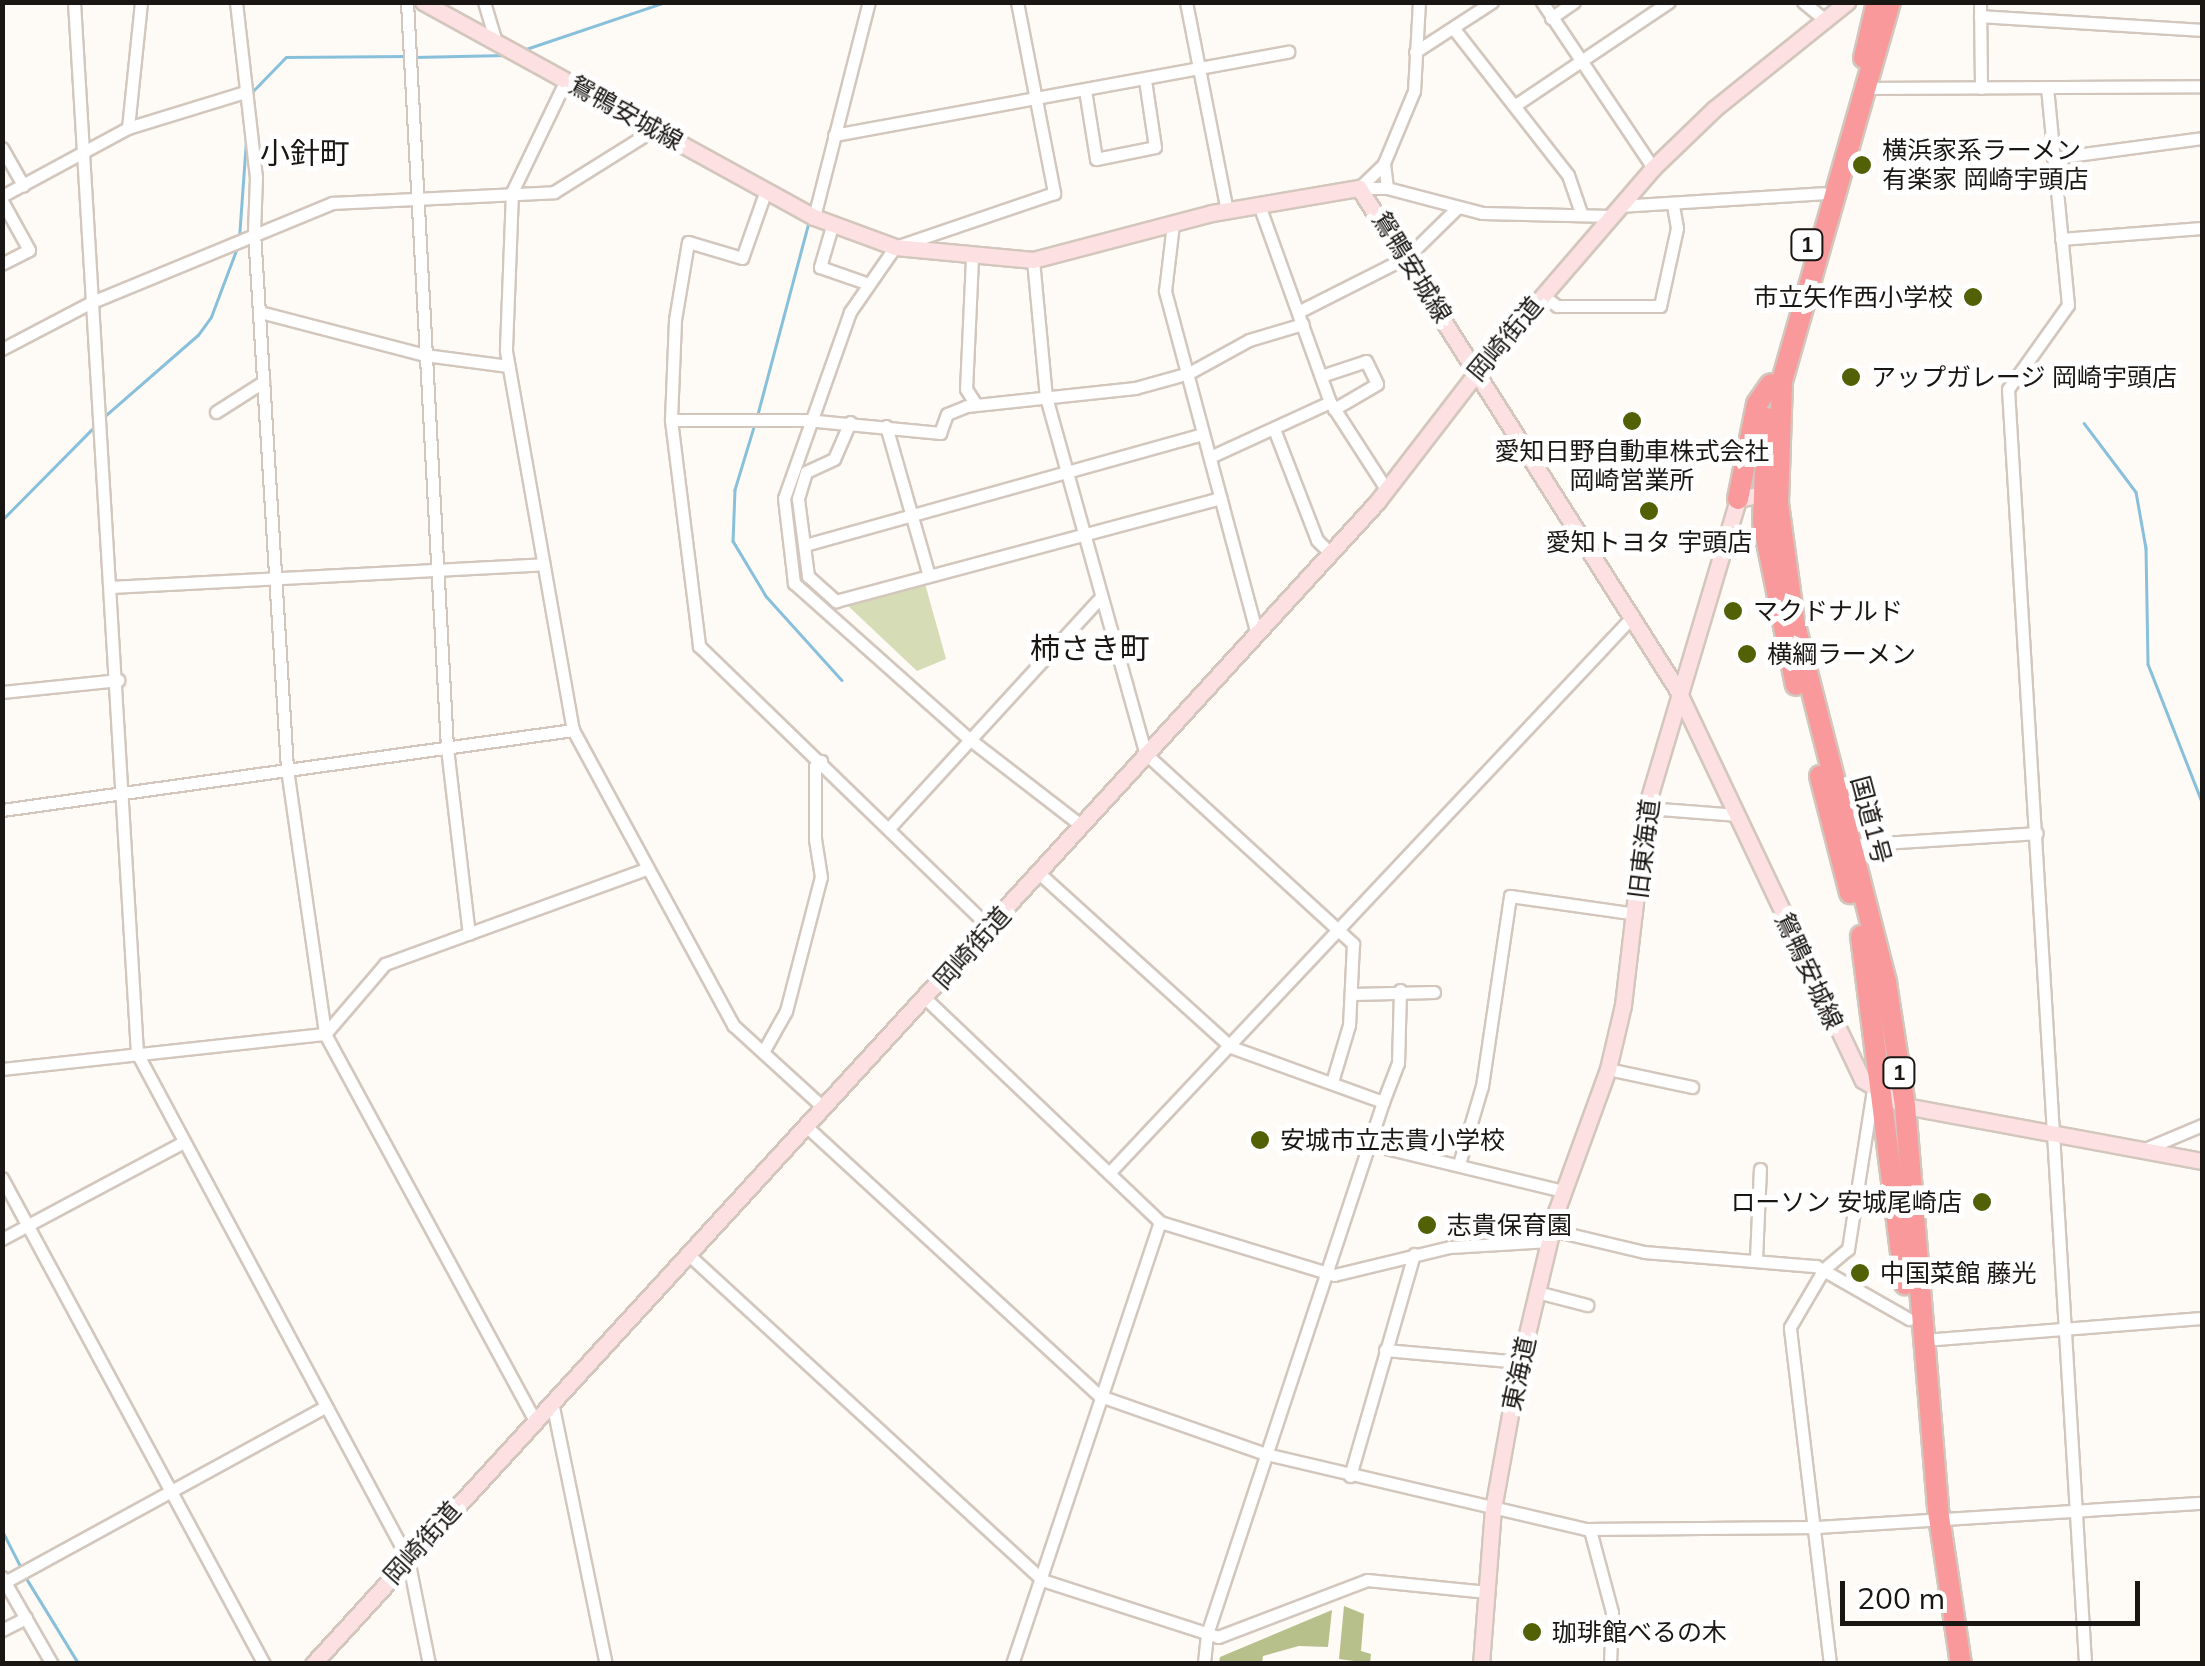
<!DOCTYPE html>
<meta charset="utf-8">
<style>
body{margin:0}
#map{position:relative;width:2205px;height:1666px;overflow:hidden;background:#fefaf6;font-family:Mulish,"Noto Sans JP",sans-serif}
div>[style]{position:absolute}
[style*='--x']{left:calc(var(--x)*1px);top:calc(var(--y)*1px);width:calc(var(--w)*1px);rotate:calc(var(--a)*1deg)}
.green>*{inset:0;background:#d6dcb6}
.forest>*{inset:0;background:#b7bf8b}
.stream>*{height:2.5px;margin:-1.25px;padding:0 1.25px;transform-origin:1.25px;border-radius:1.25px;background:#88c0db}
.roads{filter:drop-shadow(2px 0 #d3c7bd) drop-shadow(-2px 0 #d3c7bd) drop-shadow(0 2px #d3c7bd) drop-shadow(0 -2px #d3c7bd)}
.street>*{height:11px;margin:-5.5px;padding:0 5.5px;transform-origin:5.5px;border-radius:5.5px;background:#fff}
.secondary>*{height:15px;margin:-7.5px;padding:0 7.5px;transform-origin:7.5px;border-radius:7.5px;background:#fde0e1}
.highway>*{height:20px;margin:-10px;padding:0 10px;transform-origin:10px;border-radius:10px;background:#f9999b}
.dots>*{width:28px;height:28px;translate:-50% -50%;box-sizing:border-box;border:5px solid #fff;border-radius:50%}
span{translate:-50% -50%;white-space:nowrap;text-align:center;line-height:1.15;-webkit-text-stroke:10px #fff;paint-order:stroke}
.shield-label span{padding:2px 8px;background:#fff;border:2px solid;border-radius:8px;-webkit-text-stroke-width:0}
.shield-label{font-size:22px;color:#1a1613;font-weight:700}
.street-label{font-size:25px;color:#1a1613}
.poi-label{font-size:25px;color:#1a1613}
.left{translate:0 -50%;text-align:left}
.right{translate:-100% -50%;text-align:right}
.quarter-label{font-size:30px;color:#1a1613}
.frame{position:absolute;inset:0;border:5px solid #1a1613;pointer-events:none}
.scale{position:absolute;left:1840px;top:1581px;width:300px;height:45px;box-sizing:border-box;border:5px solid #1a1613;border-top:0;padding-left:12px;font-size:30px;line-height:35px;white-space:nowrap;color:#1a1613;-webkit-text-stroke:8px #fff;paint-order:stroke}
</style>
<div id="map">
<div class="green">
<div style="clip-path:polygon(924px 580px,946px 659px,917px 671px,845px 603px)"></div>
</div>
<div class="forest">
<div style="clip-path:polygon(1344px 1606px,1364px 1614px,1361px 1651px,1371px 1654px,1370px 1663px,1339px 1659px)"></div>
<div style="clip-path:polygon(1332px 1610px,1328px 1647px,1299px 1646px,1263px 1656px,1262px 1663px,1219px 1663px,1220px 1657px)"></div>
</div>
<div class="stream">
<div style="--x:523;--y:50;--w:151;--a:-18.6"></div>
<div style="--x:414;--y:57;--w:92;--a:-1.2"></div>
<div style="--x:251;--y:93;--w:50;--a:-45.8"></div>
<div style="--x:286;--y:57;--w:120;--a:-0.5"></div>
<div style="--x:239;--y:238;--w:97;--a:-85.9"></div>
<div style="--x:105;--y:416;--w:123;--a:-41.1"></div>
<div style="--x:198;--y:335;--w:22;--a:-54"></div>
<div style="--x:211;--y:317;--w:77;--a:-69.4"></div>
<div style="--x:757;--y:416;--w:202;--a:-75.1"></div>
<div style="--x:2084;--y:423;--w:86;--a:53"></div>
<div style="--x:2136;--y:492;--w:57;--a:79.9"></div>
<div style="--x:2146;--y:548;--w:116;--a:89"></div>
<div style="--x:2148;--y:664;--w:148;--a:68.6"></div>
<div style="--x:755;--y:424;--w:69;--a:106.9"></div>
<div style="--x:735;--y:490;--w:51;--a:92.2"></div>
<div style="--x:733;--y:541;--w:64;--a:59"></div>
<div style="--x:766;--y:596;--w:113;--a:47.9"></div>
<div style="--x:2;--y:520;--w:134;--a:-45.3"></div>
<div style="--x:2;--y:1530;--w:44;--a:62.9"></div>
<div style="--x:25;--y:1576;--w:103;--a:58.5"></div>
</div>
<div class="roads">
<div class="street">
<div style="--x:74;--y:2;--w:1053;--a:86.57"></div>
<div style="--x:137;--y:1053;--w:574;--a:61.83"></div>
<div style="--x:408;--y:1559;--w:107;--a:78.7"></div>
<div style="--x:236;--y:2;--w:176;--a:83.5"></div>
<div style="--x:256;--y:177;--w:55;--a:92.1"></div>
<div style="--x:254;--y:232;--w:538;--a:86.48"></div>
<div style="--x:287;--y:769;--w:268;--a:81.8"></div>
<div style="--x:325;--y:1034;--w:439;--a:61.5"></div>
<div style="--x:407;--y:2;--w:747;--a:86.93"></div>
<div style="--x:447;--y:748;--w:187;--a:83.3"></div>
<div style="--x:484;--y:2;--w:42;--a:73.3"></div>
<div style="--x:1017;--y:2;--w:195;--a:79"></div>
<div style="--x:1054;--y:193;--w:168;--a:161.2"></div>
<div style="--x:895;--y:247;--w:79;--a:124.7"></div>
<div style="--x:850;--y:312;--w:197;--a:109.5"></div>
<div style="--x:784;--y:498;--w:86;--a:83.3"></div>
<div style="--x:794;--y:583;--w:233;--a:41.7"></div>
<div style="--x:968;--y:738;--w:144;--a:37.7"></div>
<div style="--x:1186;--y:2;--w:213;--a:78.9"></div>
<div style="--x:1542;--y:2;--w:200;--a:56.2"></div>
<div style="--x:1803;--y:2;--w:28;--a:39"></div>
<div style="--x:1980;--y:2;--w:86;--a:89.3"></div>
<div style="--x:1980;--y:16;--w:222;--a:3.6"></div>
<div style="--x:1551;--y:18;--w:28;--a:-35"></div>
<div style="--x:1454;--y:29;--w:185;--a:52"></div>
<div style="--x:1568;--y:175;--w:40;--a:71.1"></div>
<div style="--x:1415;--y:52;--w:92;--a:-33"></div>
<div style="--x:566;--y:80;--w:124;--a:115.7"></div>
<div style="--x:512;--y:192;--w:159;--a:92.2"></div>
<div style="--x:506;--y:351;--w:385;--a:80"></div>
<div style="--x:573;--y:730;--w:336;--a:61.5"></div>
<div style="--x:733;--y:1025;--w:123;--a:42.4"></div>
<div style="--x:2047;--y:87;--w:219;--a:84.5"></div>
<div style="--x:2068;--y:305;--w:103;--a:125.5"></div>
<div style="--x:2008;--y:389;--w:1277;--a:86.54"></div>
<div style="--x:1869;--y:88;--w:333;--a:-0.3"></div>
<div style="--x:1085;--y:90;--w:70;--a:80.9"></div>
<div style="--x:1096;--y:159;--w:60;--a:-11.5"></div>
<div style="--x:1155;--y:147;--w:68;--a:-98.5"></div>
<div style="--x:1517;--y:104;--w:183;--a:-33.9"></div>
<div style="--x:128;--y:128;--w:127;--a:-84.1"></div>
<div style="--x:834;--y:135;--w:462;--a:-10.4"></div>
<div style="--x:2;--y:148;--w:43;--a:60.4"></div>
<div style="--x:2053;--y:158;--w:150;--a:-7.6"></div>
<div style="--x:1359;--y:188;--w:28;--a:0"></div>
<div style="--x:1387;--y:188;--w:98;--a:14.7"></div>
<div style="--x:1482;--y:213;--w:129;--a:1.3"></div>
<div style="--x:1359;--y:188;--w:35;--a:-44"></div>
<div style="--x:1387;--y:188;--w:25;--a:-97"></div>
<div style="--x:1384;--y:163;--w:78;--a:-67.4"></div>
<div style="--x:1414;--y:91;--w:89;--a:-86.8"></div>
<div style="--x:766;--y:190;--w:72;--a:109.4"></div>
<div style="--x:742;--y:258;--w:56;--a:-163.5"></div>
<div style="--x:688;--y:242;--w:79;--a:99.5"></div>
<div style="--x:675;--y:320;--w:100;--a:92.3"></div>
<div style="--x:671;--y:420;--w:228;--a:82.9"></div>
<div style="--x:699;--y:646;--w:405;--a:44.1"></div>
<div style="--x:2;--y:196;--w:143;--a:-28.4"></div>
<div style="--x:128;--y:128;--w:122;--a:-17.1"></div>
<div style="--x:2;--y:201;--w:56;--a:61.1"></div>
<div style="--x:29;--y:250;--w:30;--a:153"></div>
<div style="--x:1259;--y:205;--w:209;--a:70.2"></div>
<div style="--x:1330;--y:402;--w:103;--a:57.2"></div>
<div style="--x:1619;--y:206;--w:204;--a:-3.6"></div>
<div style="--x:814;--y:217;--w:222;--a:-75.7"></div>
<div style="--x:1173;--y:224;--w:67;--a:96.8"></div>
<div style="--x:1165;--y:291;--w:355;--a:75"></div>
<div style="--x:832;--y:226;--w:43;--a:106.3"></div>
<div style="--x:820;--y:267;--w:49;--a:19.2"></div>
<div style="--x:2061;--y:239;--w:141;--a:-4.5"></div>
<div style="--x:972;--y:258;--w:131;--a:92.6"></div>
<div style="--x:966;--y:389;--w:17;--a:57"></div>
<div style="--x:1033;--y:260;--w:138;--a:84.6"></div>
<div style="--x:1046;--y:397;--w:371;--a:74.4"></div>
<div style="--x:1146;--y:754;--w:281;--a:42.5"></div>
<div style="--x:1353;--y:944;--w:81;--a:92.8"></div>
<div style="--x:1349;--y:1025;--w:59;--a:106.6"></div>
<div style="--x:1542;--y:295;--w:19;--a:36"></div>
<div style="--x:1557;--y:306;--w:103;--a:0"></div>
<div style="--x:1660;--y:306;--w:80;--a:-77.7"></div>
<div style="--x:1677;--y:228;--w:23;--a:-100"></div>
<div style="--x:1300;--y:311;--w:120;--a:-26.8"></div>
<div style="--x:1407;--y:257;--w:70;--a:-44.4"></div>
<div style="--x:260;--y:312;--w:171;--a:14.6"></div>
<div style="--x:425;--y:355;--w:84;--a:7.5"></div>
<div style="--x:2;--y:349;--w:102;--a:-27.6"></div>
<div style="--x:92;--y:302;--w:260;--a:-22.4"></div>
<div style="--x:332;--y:203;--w:222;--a:-2.8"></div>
<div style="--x:554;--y:192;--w:119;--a:-32"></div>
<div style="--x:1321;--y:376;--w:47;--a:-18.4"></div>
<div style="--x:1366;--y:361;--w:25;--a:64"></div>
<div style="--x:1377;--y:384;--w:50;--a:149.8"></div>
<div style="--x:216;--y:412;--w:56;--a:-32.6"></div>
<div style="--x:671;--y:420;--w:135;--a:0"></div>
<div style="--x:806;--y:420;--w:135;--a:5.5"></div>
<div style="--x:940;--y:433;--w:20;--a:-70"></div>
<div style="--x:947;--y:414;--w:22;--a:-22"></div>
<div style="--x:967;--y:406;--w:169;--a:-6.1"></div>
<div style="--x:1135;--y:388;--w:56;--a:-15.5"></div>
<div style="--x:1189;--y:373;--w:68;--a:-28.8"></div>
<div style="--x:1249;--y:340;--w:56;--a:-16.5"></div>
<div style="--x:850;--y:422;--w:40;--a:113.4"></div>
<div style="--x:834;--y:459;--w:31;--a:155"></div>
<div style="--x:806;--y:472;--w:28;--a:107"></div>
<div style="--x:798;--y:499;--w:78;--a:82.6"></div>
<div style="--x:808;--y:576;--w:38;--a:42"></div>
<div style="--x:836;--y:601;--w:398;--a:-15"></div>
<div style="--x:886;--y:426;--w:156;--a:74"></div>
<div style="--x:1274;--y:429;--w:119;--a:68.8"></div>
<div style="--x:1317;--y:540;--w:18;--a:45"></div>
<div style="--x:1210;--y:457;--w:132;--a:-24.6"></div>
<div style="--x:805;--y:545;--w:413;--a:-15.6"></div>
<div style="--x:111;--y:587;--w:433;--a:-3"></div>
<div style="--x:2;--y:692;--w:117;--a:-5.9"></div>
<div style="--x:1646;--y:808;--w:90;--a:4.4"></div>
<div style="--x:2;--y:810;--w:577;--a:-7.98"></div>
<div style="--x:891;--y:826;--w:308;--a:-47.5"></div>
<div style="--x:1853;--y:845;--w:184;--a:-3.7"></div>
<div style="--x:1039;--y:873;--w:259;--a:42.2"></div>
<div style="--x:1231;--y:1047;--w:162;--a:19.9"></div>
<div style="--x:1383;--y:1102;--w:560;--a:108.31"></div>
<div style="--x:1207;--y:1634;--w:30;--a:96"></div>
<div style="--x:1353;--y:994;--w:81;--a:-1.4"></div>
<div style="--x:926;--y:999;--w:323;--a:43.6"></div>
<div style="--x:1160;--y:1222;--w:182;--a:16.9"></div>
<div style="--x:1334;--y:1275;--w:119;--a:-13.6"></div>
<div style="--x:1450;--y:1247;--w:99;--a:-3.5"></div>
<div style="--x:763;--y:1052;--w:47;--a:-60.7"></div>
<div style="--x:786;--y:1011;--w:138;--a:-75.4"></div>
<div style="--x:821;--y:877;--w:38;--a:-99"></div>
<div style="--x:815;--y:839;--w:73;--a:-90"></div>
<div style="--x:815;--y:766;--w:8;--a:-40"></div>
<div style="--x:2;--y:1069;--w:325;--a:-6.2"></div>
<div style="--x:325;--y:1034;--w:92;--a:-49.4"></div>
<div style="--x:385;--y:964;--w:278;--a:-20"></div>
<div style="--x:1608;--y:1069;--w:86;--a:12.1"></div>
<div style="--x:1383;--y:1102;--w:42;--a:-69"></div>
<div style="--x:1398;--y:1063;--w:73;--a:-88.4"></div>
<div style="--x:807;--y:1127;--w:398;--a:42.6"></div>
<div style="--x:1100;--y:1396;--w:176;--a:19.3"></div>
<div style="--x:1266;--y:1454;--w:329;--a:13.2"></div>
<div style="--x:1586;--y:1529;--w:231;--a:-0.5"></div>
<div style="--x:1817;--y:1527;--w:386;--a:-3.6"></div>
<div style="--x:1373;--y:1145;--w:195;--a:13.6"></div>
<div style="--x:2145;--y:1149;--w:62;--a:-22.8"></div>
<div style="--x:1459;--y:1164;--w:81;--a:-73.6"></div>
<div style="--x:1482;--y:1086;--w:192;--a:-81.6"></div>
<div style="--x:1510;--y:896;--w:127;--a:8.1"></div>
<div style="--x:1109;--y:1173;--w:765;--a:-46.75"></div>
<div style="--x:2;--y:1178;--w:552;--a:61.67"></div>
<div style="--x:1552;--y:1230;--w:95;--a:13.4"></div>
<div style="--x:1644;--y:1252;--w:173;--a:4.7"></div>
<div style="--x:1816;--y:1266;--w:107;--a:29.7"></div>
<div style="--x:2;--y:1239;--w:204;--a:-28.1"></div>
<div style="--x:690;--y:1256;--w:478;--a:42.6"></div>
<div style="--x:1042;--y:1580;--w:185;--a:17.9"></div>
<div style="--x:1218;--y:1637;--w:160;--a:-20.9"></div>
<div style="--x:1367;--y:1580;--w:121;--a:5.7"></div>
<div style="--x:1756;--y:1259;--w:90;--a:-87.5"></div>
<div style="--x:1537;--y:1292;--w:52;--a:14.6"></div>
<div style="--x:1923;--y:1340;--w:280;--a:-4.5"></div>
<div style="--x:1385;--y:1350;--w:136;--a:5.1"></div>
<div style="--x:552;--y:1402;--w:268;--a:78.4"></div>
<div style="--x:1350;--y:1476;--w:231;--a:-73.9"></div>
<div style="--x:1590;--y:1530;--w:85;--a:75"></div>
<div style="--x:1612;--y:1612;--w:52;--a:92.2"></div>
<div style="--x:2;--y:1577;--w:100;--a:60.1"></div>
<div style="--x:5;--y:1582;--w:364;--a:-28.7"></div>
<div style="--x:2;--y:1630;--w:27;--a:-27"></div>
<div style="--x:1012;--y:1664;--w:466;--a:-71.5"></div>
<div style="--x:1830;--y:1664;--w:339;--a:-96.8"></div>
<div style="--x:1790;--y:1327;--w:67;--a:-59.6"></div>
<div style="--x:1824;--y:1269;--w:31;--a:-40"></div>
<div style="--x:1848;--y:1249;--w:162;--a:-81.1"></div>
</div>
<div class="secondary">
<div style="--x:423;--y:2;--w:446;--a:28.8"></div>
<div style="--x:814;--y:217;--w:86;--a:20.3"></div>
<div style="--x:895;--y:247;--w:139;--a:5.4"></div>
<div style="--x:1033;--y:260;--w:185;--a:-14.7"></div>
<div style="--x:1212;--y:213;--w:149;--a:-9.7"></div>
<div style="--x:1359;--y:188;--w:593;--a:57.6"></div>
<div style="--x:1677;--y:689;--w:433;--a:64.6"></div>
<div style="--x:1863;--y:1080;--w:49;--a:31.8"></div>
<div style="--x:1905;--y:1106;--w:302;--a:10.5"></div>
<div style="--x:313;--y:1664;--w:1576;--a:-47.52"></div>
<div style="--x:1377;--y:502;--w:164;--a:-52.4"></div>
<div style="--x:1477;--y:372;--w:269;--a:-49.2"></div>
<div style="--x:1653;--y:168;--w:85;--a:-44"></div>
<div style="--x:1714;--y:109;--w:171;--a:-38.8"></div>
<div style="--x:1481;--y:1664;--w:155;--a:-85.6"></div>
<div style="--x:1493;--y:1509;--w:135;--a:-79.8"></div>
<div style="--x:1517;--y:1376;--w:169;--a:-76.6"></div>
<div style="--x:1556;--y:1212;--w:152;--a:-70"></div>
<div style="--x:1608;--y:1069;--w:66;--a:-76.8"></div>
<div style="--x:1623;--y:1005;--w:198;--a:-83.3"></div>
<div style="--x:1646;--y:808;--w:322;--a:-73.4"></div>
<div style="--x:1738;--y:499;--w:37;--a:-11"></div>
</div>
<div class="highway">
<div style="--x:1890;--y:2;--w:394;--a:105.9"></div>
<div style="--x:1782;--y:381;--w:122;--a:91.9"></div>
<div style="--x:1778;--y:503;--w:119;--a:82.3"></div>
<div style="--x:1794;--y:621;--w:374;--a:75.7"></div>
<div style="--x:1886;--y:983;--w:124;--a:81.2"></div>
<div style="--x:1905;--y:1106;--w:412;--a:85.3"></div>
<div style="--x:1939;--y:1517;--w:149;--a:81.5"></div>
<div style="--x:1864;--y:58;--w:57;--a:-76.9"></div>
<div style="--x:1767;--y:418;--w:104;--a:92.2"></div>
<div style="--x:1763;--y:522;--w:166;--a:78.6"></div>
<div style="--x:1738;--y:499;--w:97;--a:-78.7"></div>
<div style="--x:1757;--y:404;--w:24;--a:-55"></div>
<div style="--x:1820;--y:776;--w:121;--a:75.6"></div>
<div style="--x:1861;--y:936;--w:351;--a:82.8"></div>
</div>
</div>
<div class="dots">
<div style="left:1862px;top:165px;background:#526105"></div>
<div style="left:1973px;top:297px;background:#526105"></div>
<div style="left:1851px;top:377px;background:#526105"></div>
<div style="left:1632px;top:421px;background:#526105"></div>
<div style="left:1649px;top:511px;background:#526105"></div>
<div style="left:1733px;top:611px;background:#526105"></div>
<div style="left:1747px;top:654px;background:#526105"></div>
<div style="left:1260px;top:1140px;background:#526105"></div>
<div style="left:1982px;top:1202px;background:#526105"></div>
<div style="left:1427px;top:1225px;background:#526105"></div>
<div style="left:1860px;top:1273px;background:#526105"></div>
<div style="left:1532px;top:1632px;background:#526105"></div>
</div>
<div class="shield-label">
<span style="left:1807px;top:245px">1</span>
<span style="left:1899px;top:1073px">1</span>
</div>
<div class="street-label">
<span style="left:626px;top:113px;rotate:29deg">鴛鴨安城線</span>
<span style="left:1412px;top:267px;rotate:58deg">鴛鴨安城線</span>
<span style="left:1505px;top:339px;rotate:-50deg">岡崎街道</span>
<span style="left:1871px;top:820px;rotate:75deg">国道1号</span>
<span style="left:1644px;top:849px;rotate:-83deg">旧東海道</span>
<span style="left:972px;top:948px;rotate:-48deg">岡崎街道</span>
<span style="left:1809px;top:971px;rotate:65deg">鴛鴨安城線</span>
<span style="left:1519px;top:1374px;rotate:-78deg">東海道</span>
<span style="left:422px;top:1543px;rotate:-48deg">岡崎街道</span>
</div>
<div class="poi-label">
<span class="left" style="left:1882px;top:165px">横浜家系ラーメン<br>有楽家 岡崎宇頭店</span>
<span class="right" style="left:1953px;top:297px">市立矢作西小学校</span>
<span class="left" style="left:1871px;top:377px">アップガレージ 岡崎宇頭店</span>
<span style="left:1632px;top:466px">愛知日野自動車株式会社<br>岡崎営業所</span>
<span style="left:1649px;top:542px">愛知トヨタ 宇頭店</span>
<span class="left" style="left:1753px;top:611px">マクドナルド</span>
<span class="left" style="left:1767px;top:654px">横綱ラーメン</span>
<span class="left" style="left:1280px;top:1140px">安城市立志貴小学校</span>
<span class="right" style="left:1962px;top:1202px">ローソン 安城尾崎店</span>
<span class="left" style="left:1447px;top:1225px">志貴保育園</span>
<span class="left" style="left:1880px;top:1273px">中国菜館 藤光</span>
<span class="left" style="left:1552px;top:1632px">珈琲館べるの木</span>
</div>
<div class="quarter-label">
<span style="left:305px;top:153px">小針町</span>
<span style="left:1090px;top:648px">柿さき町</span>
</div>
<div class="frame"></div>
<div class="scale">200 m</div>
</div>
